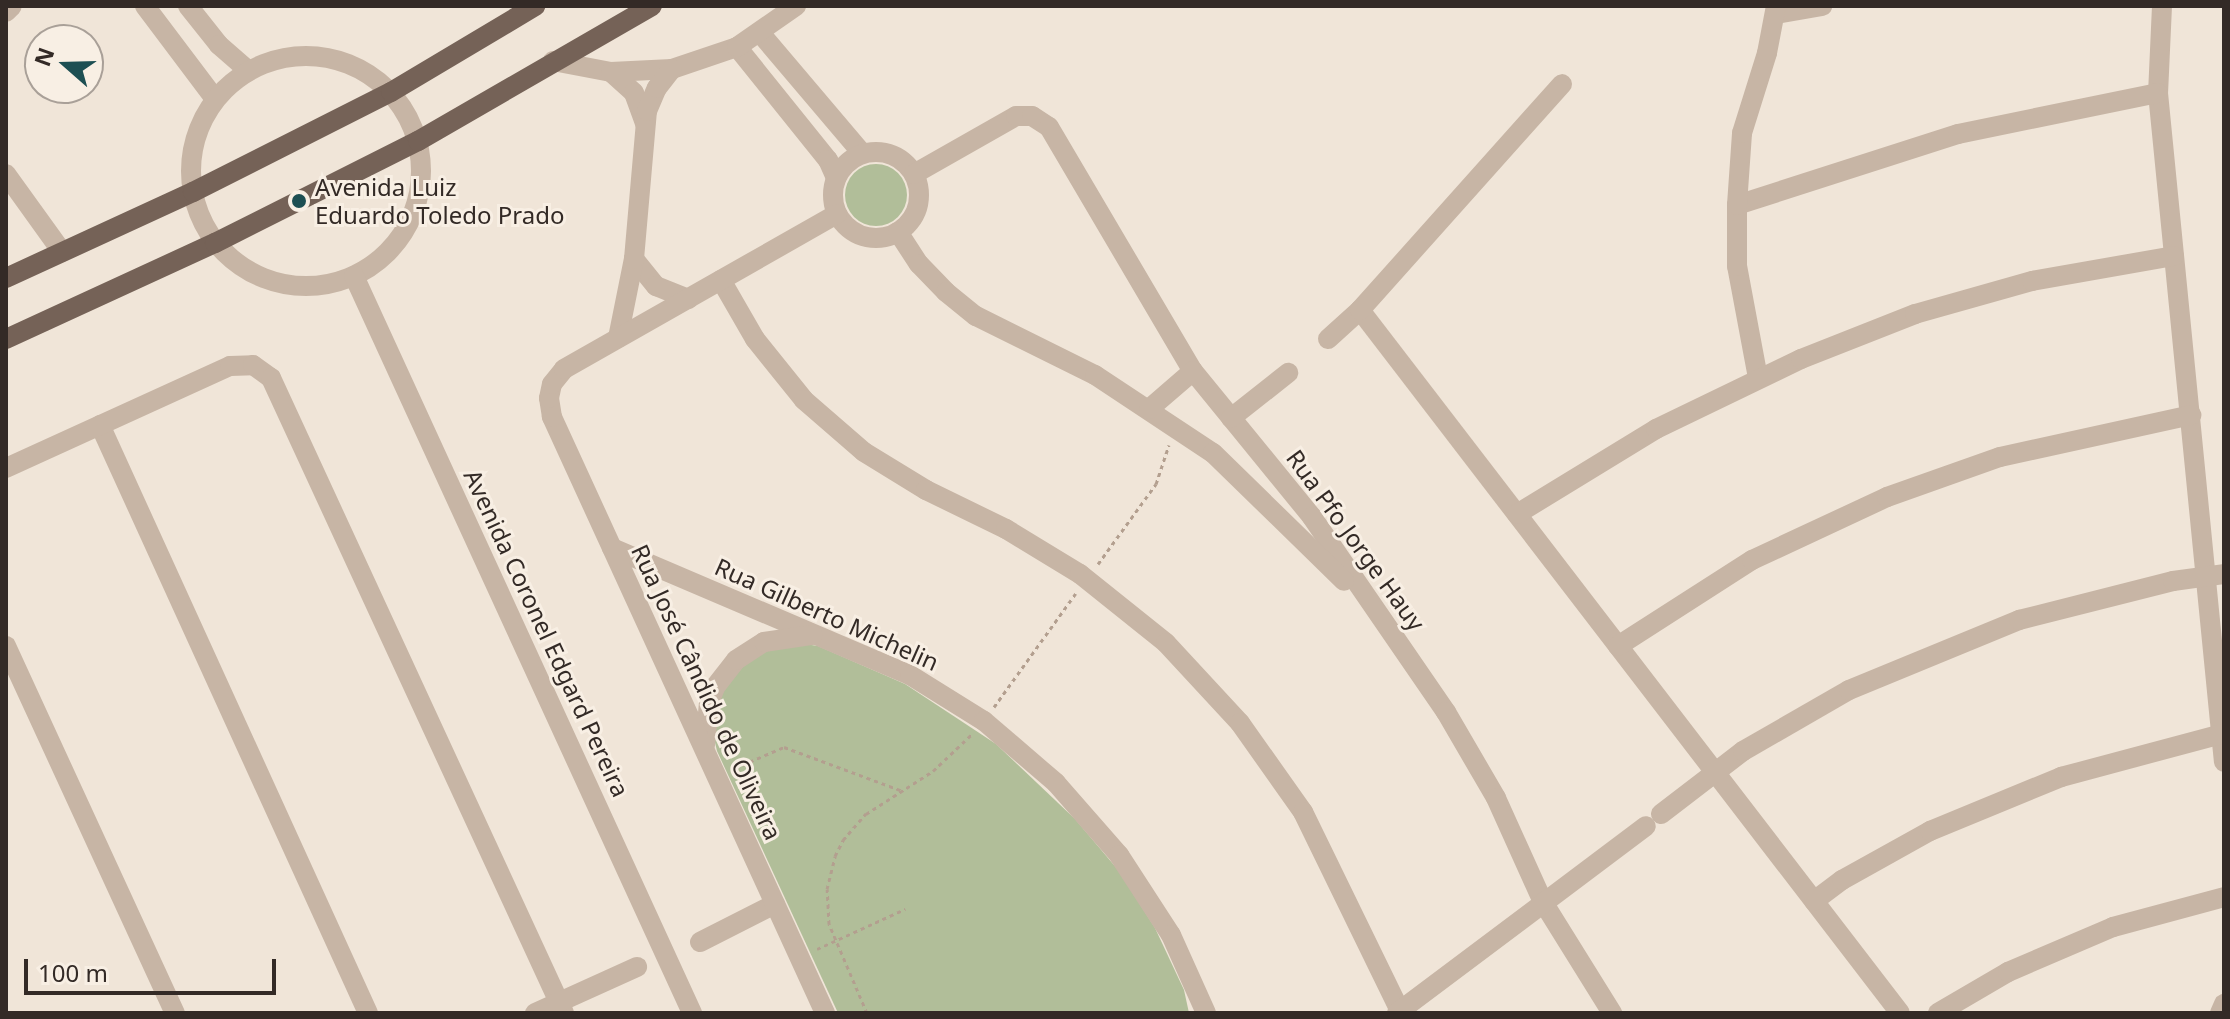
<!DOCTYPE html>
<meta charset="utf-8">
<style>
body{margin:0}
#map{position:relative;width:2230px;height:1019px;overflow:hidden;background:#f0e5d8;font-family:"Noto Sans",sans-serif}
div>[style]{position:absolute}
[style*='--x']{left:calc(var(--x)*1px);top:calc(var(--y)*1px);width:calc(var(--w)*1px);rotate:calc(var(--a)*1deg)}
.green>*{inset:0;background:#b1be99}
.round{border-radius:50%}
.path>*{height:3px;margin-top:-1.5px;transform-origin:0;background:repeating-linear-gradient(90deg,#b39f8f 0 4px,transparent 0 8px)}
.minor>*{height:20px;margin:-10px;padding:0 10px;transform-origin:10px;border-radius:10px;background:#c7b5a5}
.minor>.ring{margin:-10px;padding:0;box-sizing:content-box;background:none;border:20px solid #c7b5a5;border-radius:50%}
.major>*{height:20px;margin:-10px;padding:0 10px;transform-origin:10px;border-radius:10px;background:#756257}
.dots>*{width:22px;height:22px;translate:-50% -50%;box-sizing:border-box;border:4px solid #f8efe4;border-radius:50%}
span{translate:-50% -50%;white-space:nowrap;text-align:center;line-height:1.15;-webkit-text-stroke:6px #f8efe4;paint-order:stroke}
.poi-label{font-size:24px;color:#332a26}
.left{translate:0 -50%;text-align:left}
.street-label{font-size:24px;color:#332a26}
.frame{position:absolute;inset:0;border:8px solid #332a26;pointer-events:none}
.north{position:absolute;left:24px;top:24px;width:80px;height:80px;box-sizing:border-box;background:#f8efe4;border:2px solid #a9a098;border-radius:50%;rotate:290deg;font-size:22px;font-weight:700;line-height:32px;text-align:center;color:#332a26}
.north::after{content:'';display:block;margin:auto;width:28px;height:36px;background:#1d4f53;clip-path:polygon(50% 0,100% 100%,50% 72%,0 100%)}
.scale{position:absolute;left:24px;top:959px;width:252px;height:36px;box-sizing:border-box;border:4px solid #332a26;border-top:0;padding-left:10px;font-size:24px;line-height:28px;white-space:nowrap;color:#332a26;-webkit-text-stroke:6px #f8efe4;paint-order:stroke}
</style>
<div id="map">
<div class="green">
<div class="round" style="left:845px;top:164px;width:62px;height:62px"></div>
<div style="clip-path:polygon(805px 644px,818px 646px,905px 684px,996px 744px,1075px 819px,1119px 871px,1155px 928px,1184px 990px,1189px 1013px,838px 1013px,717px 751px,714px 738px,719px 698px,733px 674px,765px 650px)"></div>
</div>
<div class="path">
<div style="--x:1098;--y:564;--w:99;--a:-54.1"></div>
<div style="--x:1156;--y:484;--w:41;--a:-71.6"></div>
<div style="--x:994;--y:707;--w:140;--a:-54.3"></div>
<div style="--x:735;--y:768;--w:53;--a:-23.2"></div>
<div style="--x:784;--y:747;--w:127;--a:20.3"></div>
<div style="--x:817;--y:949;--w:97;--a:-24.4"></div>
<div style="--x:867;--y:1013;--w:97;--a:-113.1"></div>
<div style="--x:829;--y:924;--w:35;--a:-93"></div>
<div style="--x:827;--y:889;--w:34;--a:-76"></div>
<div style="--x:835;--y:856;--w:18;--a:-63"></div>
<div style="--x:843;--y:840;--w:35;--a:-49"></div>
<div style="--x:866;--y:814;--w:80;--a:-32.7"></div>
<div style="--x:933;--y:771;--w:54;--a:-43.5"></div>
</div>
<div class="minor">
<div style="--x:145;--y:6;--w:116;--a:53"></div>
<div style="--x:188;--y:6;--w:50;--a:51.5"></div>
<div style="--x:219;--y:45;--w:38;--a:41"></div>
<div style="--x:2162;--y:6;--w:87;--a:92.6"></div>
<div style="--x:2158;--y:93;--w:672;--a:84.37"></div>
<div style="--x:6;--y:12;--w:8;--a:-45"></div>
<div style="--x:1776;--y:14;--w:47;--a:-9.9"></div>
<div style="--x:761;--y:34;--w:156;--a:49.7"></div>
<div style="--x:737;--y:47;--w:145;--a:51.2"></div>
<div style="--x:828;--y:160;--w:20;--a:66"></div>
<div class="ring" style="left:191px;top:56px;width:210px;height:210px"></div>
<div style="--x:553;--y:61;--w:59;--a:10.7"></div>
<div style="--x:611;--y:72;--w:61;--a:-2.8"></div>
<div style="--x:672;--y:69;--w:69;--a:-18.7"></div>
<div style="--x:737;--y:47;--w:72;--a:-34.8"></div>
<div style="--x:611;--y:72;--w:31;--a:42"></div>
<div style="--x:634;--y:93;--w:33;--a:70"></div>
<div class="ring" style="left:833px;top:152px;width:66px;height:66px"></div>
<div style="--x:6;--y:174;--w:96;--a:54.3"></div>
<div style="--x:914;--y:174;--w:117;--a:-29.6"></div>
<div style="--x:1016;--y:116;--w:16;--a:0"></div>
<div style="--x:1032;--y:116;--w:20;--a:33"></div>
<div style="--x:1049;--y:127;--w:283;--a:59.5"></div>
<div style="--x:1193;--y:371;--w:188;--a:50.8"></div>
<div style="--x:1312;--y:517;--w:237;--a:55.5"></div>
<div style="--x:1446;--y:712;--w:99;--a:59.8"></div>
<div style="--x:1496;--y:798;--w:114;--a:65.7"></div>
<div style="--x:1543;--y:902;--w:131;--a:58.1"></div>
<div style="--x:1737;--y:205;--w:232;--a:-17.8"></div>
<div style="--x:1958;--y:134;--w:204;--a:-11.6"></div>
<div style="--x:898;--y:232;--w:38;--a:57"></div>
<div style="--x:919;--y:264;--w:39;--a:46"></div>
<div style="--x:946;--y:292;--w:38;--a:39"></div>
<div style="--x:976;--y:316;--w:133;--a:26.4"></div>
<div style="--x:1095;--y:375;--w:141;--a:33.5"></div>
<div style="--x:1213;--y:453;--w:183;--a:44.3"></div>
<div style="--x:634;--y:259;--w:35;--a:51"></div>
<div style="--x:656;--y:286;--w:35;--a:22"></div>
<div style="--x:354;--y:276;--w:811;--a:65.36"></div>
<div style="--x:721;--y:280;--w:68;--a:60"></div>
<div style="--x:755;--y:339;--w:78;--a:51.2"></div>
<div style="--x:804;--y:400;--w:79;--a:40.9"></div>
<div style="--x:864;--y:452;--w:73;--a:31.5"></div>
<div style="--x:926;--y:490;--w:89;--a:26"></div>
<div style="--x:1006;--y:529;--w:87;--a:31.3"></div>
<div style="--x:1080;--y:574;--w:110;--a:38.7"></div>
<div style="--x:1166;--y:643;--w:109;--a:47.2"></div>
<div style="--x:1240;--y:723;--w:109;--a:54.7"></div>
<div style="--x:1303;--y:812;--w:224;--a:64"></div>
<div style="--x:1360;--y:310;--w:886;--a:52.47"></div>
<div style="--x:618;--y:338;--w:81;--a:-78.6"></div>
<div style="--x:634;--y:259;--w:149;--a:-85"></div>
<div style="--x:647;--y:111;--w:25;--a:-67"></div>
<div style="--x:657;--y:88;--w:24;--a:-52"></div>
<div style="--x:1328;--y:339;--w:43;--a:-42.2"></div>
<div style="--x:1360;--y:310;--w:303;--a:-48.2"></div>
<div style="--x:1758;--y:378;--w:114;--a:-100.6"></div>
<div style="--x:1737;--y:266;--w:61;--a:-90"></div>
<div style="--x:1737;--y:205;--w:72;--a:-86"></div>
<div style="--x:1742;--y:133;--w:84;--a:-72.6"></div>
<div style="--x:1767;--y:53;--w:48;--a:-79.2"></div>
<div style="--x:1149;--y:409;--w:58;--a:-40.8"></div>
<div style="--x:1231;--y:418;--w:73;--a:-38.3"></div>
<div style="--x:100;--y:425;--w:646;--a:65.5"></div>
<div style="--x:6;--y:468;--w:246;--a:-24.5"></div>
<div style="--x:230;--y:366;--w:23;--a:-2"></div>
<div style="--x:253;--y:365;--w:22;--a:36"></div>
<div style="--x:271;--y:378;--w:699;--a:65.23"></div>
<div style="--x:1517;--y:514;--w:163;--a:-31.4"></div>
<div style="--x:1656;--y:429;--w:161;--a:-25.8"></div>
<div style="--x:1801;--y:359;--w:123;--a:-21.5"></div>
<div style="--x:1915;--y:314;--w:122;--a:-15.8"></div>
<div style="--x:2032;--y:281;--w:144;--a:-10"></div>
<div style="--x:612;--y:548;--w:324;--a:23.1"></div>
<div style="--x:910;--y:675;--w:87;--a:31.9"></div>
<div style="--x:984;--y:721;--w:95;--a:40.7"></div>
<div style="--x:1056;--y:783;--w:96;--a:48.8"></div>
<div style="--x:1119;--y:855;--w:95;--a:57"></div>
<div style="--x:1171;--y:935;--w:85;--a:65.8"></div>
<div style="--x:6;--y:646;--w:404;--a:65.3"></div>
<div style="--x:1618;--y:646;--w:159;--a:-32.7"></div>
<div style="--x:1752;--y:560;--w:149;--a:-25"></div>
<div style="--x:1887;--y:497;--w:120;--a:-19.5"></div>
<div style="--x:2000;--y:457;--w:196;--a:-12.4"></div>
<div style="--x:705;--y:745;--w:42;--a:-84.6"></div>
<div style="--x:709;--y:703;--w:17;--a:-69"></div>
<div style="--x:715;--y:687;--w:34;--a:-52"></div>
<div style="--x:736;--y:660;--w:33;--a:-33"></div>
<div style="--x:764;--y:642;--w:49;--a:-8.3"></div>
<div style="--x:1661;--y:814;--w:103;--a:-37.5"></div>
<div style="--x:1743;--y:751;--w:122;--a:-29.9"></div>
<div style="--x:1849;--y:690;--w:184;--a:-22.4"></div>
<div style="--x:2019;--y:620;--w:159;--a:-14.2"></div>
<div style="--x:2173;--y:581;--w:51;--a:-7.8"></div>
<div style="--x:1814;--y:901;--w:35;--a:-37"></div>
<div style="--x:1842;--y:880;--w:101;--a:-29.1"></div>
<div style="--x:1930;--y:831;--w:142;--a:-22.4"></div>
<div style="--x:2061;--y:777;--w:166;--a:-15"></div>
<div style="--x:700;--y:942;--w:84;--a:-26.9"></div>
<div style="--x:535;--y:1013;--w:112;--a:-24.3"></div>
<div style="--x:825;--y:1013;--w:656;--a:-114.61"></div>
<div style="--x:552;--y:417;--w:19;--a:-99"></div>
<div style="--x:549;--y:398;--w:14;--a:-78"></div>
<div style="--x:552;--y:384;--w:19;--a:-51"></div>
<div style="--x:564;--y:369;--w:314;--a:-29.6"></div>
<div style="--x:1397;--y:1013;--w:311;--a:-36.9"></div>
<div style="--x:1938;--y:1013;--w:81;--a:-30.4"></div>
<div style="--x:2008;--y:972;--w:114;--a:-23.2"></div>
<div style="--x:2113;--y:927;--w:115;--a:-15.1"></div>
<div style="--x:2220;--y:1013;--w:10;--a:-66"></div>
</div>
<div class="major">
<div style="--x:6;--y:278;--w:206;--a:-24.7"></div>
<div style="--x:193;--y:192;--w:222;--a:-26.8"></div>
<div style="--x:391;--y:92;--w:168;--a:-30.8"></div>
<div style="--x:6;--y:339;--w:230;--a:-24.7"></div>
<div style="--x:215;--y:243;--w:227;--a:-26.7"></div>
<div style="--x:418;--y:141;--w:270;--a:-30"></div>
</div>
<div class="dots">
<div style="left:299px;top:201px;background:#1d4f53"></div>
</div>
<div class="poi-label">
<span class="left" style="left:315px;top:201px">Avenida Luiz<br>Eduardo Toledo Prado</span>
</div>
<div class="street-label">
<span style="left:1356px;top:540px;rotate:54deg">Rua Pfo Jorge Hauy</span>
<span style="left:827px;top:614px;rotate:24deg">Rua Gilberto Michelin</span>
<span style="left:547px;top:633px;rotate:65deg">Avenida Coronel Edgard Pereira</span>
<span style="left:707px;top:692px;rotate:65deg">Rua José Cândido de Oliveira</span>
</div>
<div class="frame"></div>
<div class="north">N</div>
<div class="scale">100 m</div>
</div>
